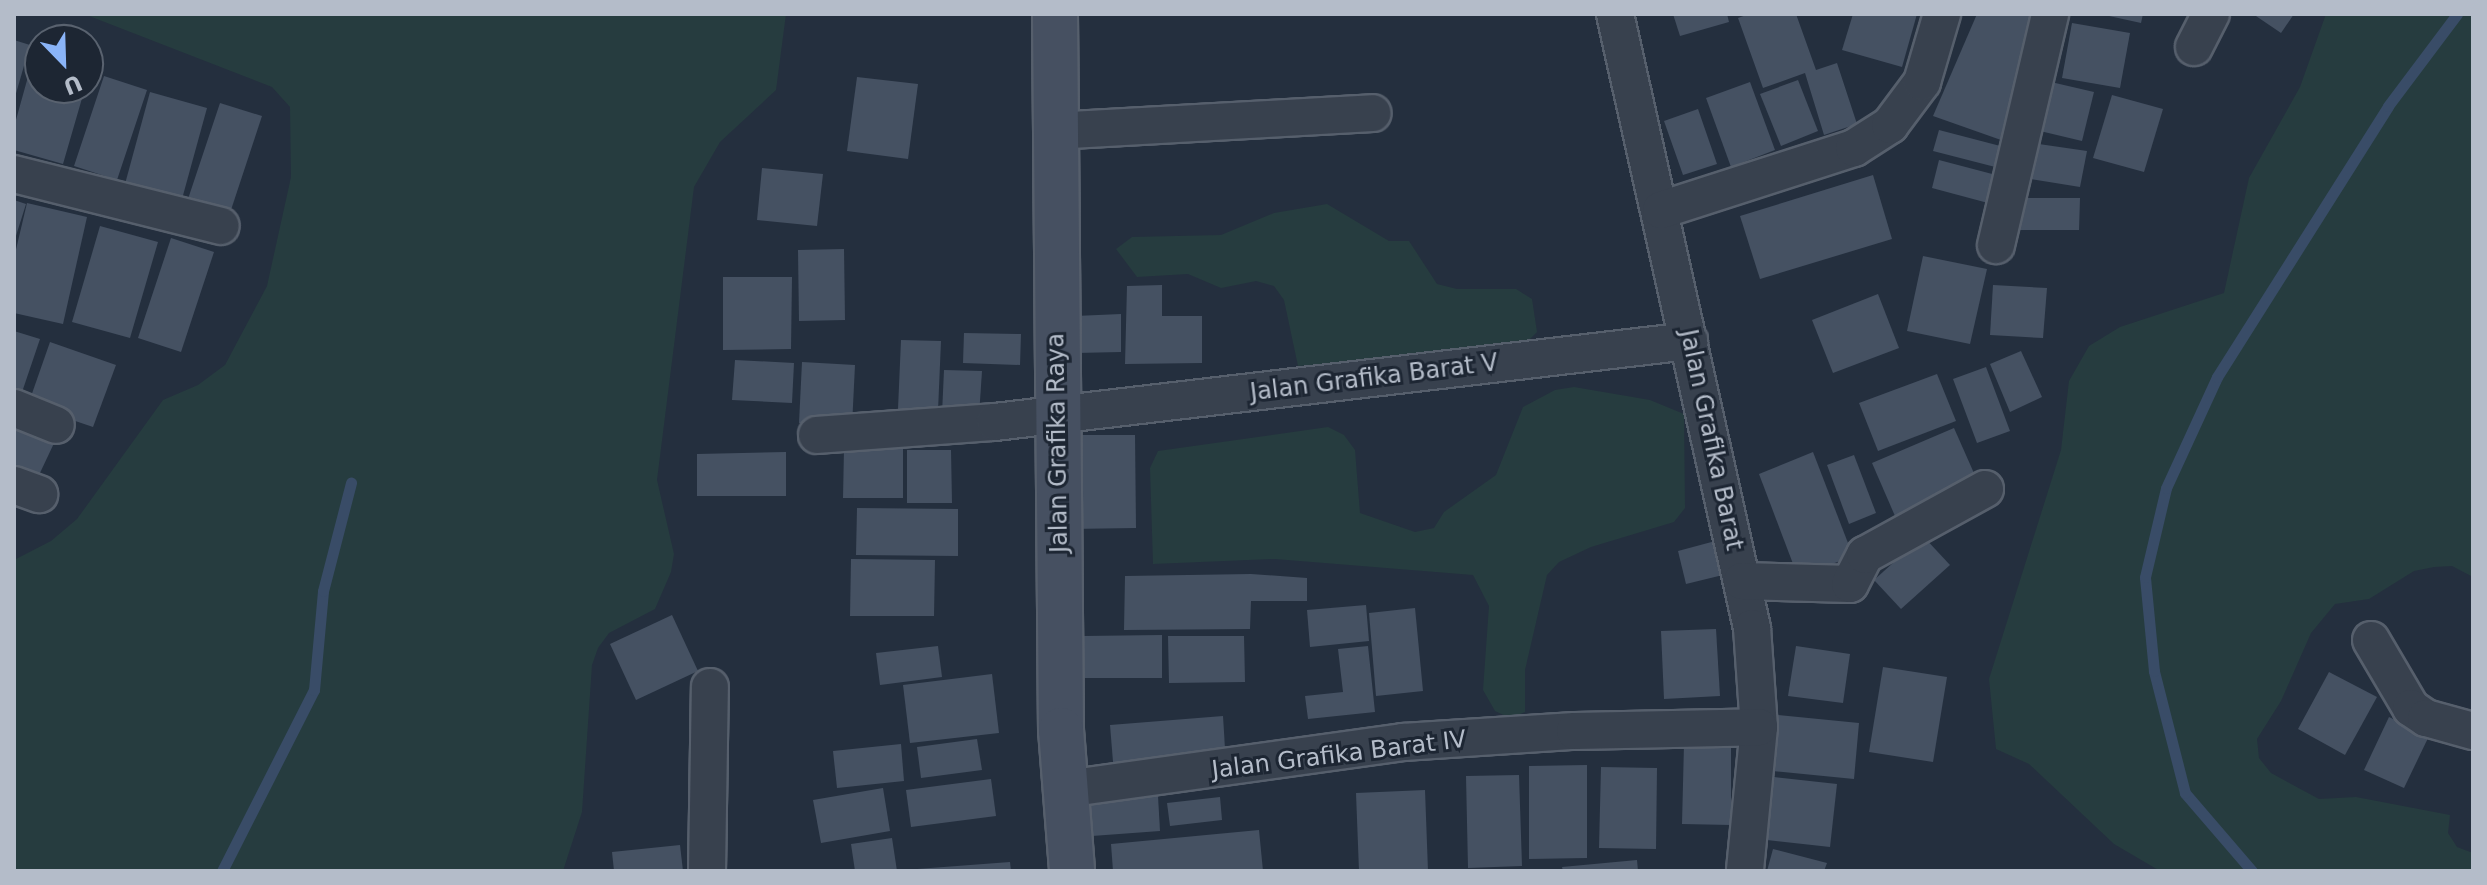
<!DOCTYPE html>
<style>
body{margin:0}
#map{position:relative;width:2487px;height:885px;overflow:hidden;background:#242f3e;font-family:"DejaVu Sans",sans-serif}
div>[style]{position:absolute}
[style*='--x']{left:calc(var(--x)*1px);top:calc(var(--y)*1px);width:calc(var(--w)*1px);rotate:calc(var(--a)*1deg)}
.green>*{inset:0;background:#263c3f}
.stream>*{height:11px;margin:-5.5px;padding:0 5.5px;transform-origin:5.5px;border-radius:5.5px;background:#394c67}
.building>*{inset:0;background:#455162}
.roads{filter:drop-shadow(2px 0 #565f6c) drop-shadow(-2px 0 #565f6c) drop-shadow(0 2px #565f6c) drop-shadow(0 -2px #565f6c)}
.minor>*{height:36px;margin:-18px;padding:0 18px;transform-origin:18px;border-radius:18px;background:#38414e}
.secondary>*{height:44px;margin:-22px;padding:0 22px;transform-origin:22px;border-radius:22px;background:#465061}
span{translate:-50% -50%;white-space:nowrap;text-align:center;line-height:1.15;-webkit-text-stroke:6px #1d2633;paint-order:stroke}
.street-label{font-size:24px;color:#b4bcc9}
.frame{position:absolute;inset:0;border:16px solid #b4bcc9;pointer-events:none}
.north{position:absolute;left:24px;top:24px;width:80px;height:80px;box-sizing:border-box;background:#1d2633;border:2px solid #59626f;border-radius:50%;rotate:157deg;font-size:22px;font-weight:700;line-height:32px;text-align:center;color:#b4bcc9}
.north::after{content:'';display:block;margin:auto;width:28px;height:36px;background:#8ab4f8;clip-path:polygon(50% 0,100% 100%,50% 72%,0 100%)}
</style>
<div id="map">
<div class="green">
<div style="clip-path:polygon(84px 14px,786px 14px,776px 90px,720px 142px,694px 187px,657px 480px,674px 554px,671px 572px,655px 609px,609px 633px,598px 648px,592px 665px,582px 812px,563px 871px,14px 871px,14px 560px,51px 541px,77px 519px,163px 400px,198px 385px,225px 365px,267px 286px,291px 177px,290px 107px,272px 87px)"></div>
<div style="clip-path:polygon(2326px 14px,2473px 14px,2473px 577px,2452px 566px,2434px 567px,2414px 571px,2369px 599px,2335px 604px,2311px 633px,2281px 701px,2257px 739px,2259px 758px,2271px 773px,2319px 799px,2356px 797px,2450px 815px,2448px 833px,2457px 847px,2473px 853px,2473px 871px,2160px 871px,2114px 844px,2029px 764px,1996px 749px,1989px 679px,2061px 450px,2069px 381px,2089px 346px,2120px 327px,2224px 293px,2249px 178px,2300px 87px)"></div>
<div style="clip-path:polygon(1327px 204px,1389px 241px,1409px 241px,1437px 284px,1457px 289px,1516px 289px,1532px 299px,1537px 332px,1520px 349px,1298px 366px,1284px 300px,1274px 286px,1256px 281px,1221px 288px,1188px 274px,1137px 277px,1116px 249px,1132px 237px,1221px 235px,1274px 213px)"></div>
<div style="clip-path:polygon(1574px 387px,1650px 400px,1684px 414px,1685px 508px,1674px 522px,1591px 547px,1559px 562px,1547px 575px,1525px 670px,1525px 712px,1510px 718px,1495px 711px,1483px 690px,1489px 606px,1473px 575px,1275px 559px,1153px 564px,1150px 468px,1158px 451px,1328px 427px,1344px 435px,1355px 450px,1360px 513px,1415px 532px,1434px 528px,1444px 512px,1496px 475px,1523px 407px,1555px 390px)"></div>
</div>
<div class="stream">
<div style="--x:222;--y:871;--w:203;--a:-63.1"></div>
<div style="--x:314;--y:690;--w:99;--a:-84.8"></div>
<div style="--x:323;--y:591;--w:112;--a:-75.5"></div>
<div style="--x:2252;--y:871;--w:103;--a:-130.7"></div>
<div style="--x:2185;--y:793;--w:126;--a:-104.3"></div>
<div style="--x:2154;--y:671;--w:94;--a:-95.5"></div>
<div style="--x:2145;--y:577;--w:91;--a:-76.7"></div>
<div style="--x:2166;--y:488;--w:122;--a:-65.3"></div>
<div style="--x:2217;--y:377;--w:320;--a:-57.7"></div>
<div style="--x:2388;--y:106;--w:115;--a:-53.1"></div>
</div>
<div class="building">
<div style="clip-path:polygon(1673px 14px,1727px 14px,1729px 22px,1680px 36px)"></div>
<div style="clip-path:polygon(1749px 14px,1796px 14px,1816px 70px,1837px 63px,1857px 124px,1824px 135px,1805px 73px,1763px 88px,1738px 18px)"></div>
<div style="clip-path:polygon(1853px 14px,1917px 14px,1902px 67px,1842px 50px)"></div>
<div style="clip-path:polygon(1977px 14px,2041px 14px,2001px 140px,1933px 116px)"></div>
<div style="clip-path:polygon(2100px 14px,2143px 14px,2141px 23px)"></div>
<div style="clip-path:polygon(2253px 14px,2294px 14px,2281px 33px)"></div>
<div style="clip-path:polygon(2072px 23px,2130px 33px,2120px 88px,2062px 78px)"></div>
<div style="clip-path:polygon(14px 40px,30px 45px,15px 97px,14px 96px)"></div>
<div style="clip-path:polygon(36px 48px,40px 88px,85px 88px,63px 164px,14px 150px,14px 127px)"></div>
<div style="clip-path:polygon(104px 76px,147px 90px,117px 180px,74px 166px)"></div>
<div style="clip-path:polygon(857px 77px,918px 84px,908px 159px,847px 151px)"></div>
<div style="clip-path:polygon(1798px 80px,1818px 131px,1781px 146px,1760px 94px)"></div>
<div style="clip-path:polygon(1750px 82px,1775px 150px,1731px 167px,1706px 98px)"></div>
<div style="clip-path:polygon(2051px 82px,2094px 92px,2082px 141px,2040px 131px)"></div>
<div style="clip-path:polygon(150px 92px,207px 108px,182px 199px,125px 184px)"></div>
<div style="clip-path:polygon(2112px 95px,2163px 109px,2144px 172px,2093px 158px)"></div>
<div style="clip-path:polygon(220px 103px,262px 116px,229px 216px,187px 202px)"></div>
<div style="clip-path:polygon(1698px 109px,1717px 164px,1683px 175px,1664px 121px)"></div>
<div style="clip-path:polygon(1939px 130px,2008px 148px,2003px 169px,1933px 151px)"></div>
<div style="clip-path:polygon(2025px 142px,2087px 151px,2080px 187px,2019px 177px)"></div>
<div style="clip-path:polygon(1939px 160px,1996px 175px,1988px 203px,1932px 188px)"></div>
<div style="clip-path:polygon(762px 168px,823px 174px,817px 226px,757px 220px)"></div>
<div style="clip-path:polygon(1873px 175px,1892px 239px,1760px 279px,1740px 216px)"></div>
<div style="clip-path:polygon(2016px 198px,2080px 198px,2079px 230px,2016px 230px)"></div>
<div style="clip-path:polygon(14px 200px,26px 204px,15px 239px,14px 239px)"></div>
<div style="clip-path:polygon(27px 203px,87px 217px,63px 324px,14px 313px,14px 258px)"></div>
<div style="clip-path:polygon(100px 226px,158px 242px,130px 338px,72px 322px)"></div>
<div style="clip-path:polygon(171px 238px,214px 252px,181px 352px,138px 338px)"></div>
<div style="clip-path:polygon(844px 249px,845px 320px,799px 321px,798px 250px)"></div>
<div style="clip-path:polygon(1923px 256px,1987px 269px,1970px 344px,1907px 331px)"></div>
<div style="clip-path:polygon(723px 277px,792px 277px,791px 349px,723px 350px)"></div>
<div style="clip-path:polygon(1162px 285px,1162px 316px,1202px 316px,1202px 363px,1125px 364px,1127px 286px)"></div>
<div style="clip-path:polygon(1993px 285px,2047px 288px,2043px 338px,1990px 335px)"></div>
<div style="clip-path:polygon(1878px 294px,1899px 348px,1833px 373px,1812px 320px)"></div>
<div style="clip-path:polygon(1121px 314px,1121px 352px,1076px 353px,1075px 316px)"></div>
<div style="clip-path:polygon(14px 331px,40px 339px,19px 401px,14px 399px)"></div>
<div style="clip-path:polygon(964px 333px,1021px 334px,1020px 365px,963px 363px)"></div>
<div style="clip-path:polygon(901px 340px,941px 341px,938px 411px,898px 409px)"></div>
<div style="clip-path:polygon(50px 342px,116px 365px,93px 427px,28px 405px)"></div>
<div style="clip-path:polygon(2021px 351px,2042px 397px,2010px 412px,1990px 364px)"></div>
<div style="clip-path:polygon(735px 360px,794px 363px,792px 403px,732px 400px)"></div>
<div style="clip-path:polygon(802px 362px,855px 365px,852px 426px,799px 423px)"></div>
<div style="clip-path:polygon(1986px 367px,2010px 431px,1977px 443px,1953px 379px)"></div>
<div style="clip-path:polygon(944px 370px,982px 371px,979px 416px,942px 414px)"></div>
<div style="clip-path:polygon(1937px 374px,1956px 421px,1878px 451px,1859px 403px)"></div>
<div style="clip-path:polygon(14px 421px,56px 439px,39px 475px,14px 464px)"></div>
<div style="clip-path:polygon(1954px 428px,1977px 480px,1895px 516px,1872px 463px)"></div>
<div style="clip-path:polygon(1069px 435px,1135px 435px,1136px 528px,1070px 529px)"></div>
<div style="clip-path:polygon(844px 449px,903px 449px,903px 498px,843px 498px)"></div>
<div style="clip-path:polygon(907px 450px,951px 450px,952px 503px,907px 503px)"></div>
<div style="clip-path:polygon(786px 452px,786px 496px,697px 496px,697px 454px)"></div>
<div style="clip-path:polygon(1813px 452px,1853px 556px,1798px 577px,1759px 474px)"></div>
<div style="clip-path:polygon(1854px 455px,1876px 513px,1849px 524px,1827px 465px)"></div>
<div style="clip-path:polygon(857px 508px,958px 509px,958px 556px,856px 555px)"></div>
<div style="clip-path:polygon(1923px 536px,1950px 565px,1901px 609px,1874px 580px)"></div>
<div style="clip-path:polygon(1719px 540px,1727px 574px,1686px 584px,1678px 551px)"></div>
<div style="clip-path:polygon(851px 559px,935px 560px,934px 616px,850px 616px)"></div>
<div style="clip-path:polygon(1251px 574px,1307px 578px,1307px 601px,1251px 601px,1250px 629px,1124px 630px,1125px 576px)"></div>
<div style="clip-path:polygon(1366px 605px,1369px 641px,1310px 647px,1307px 610px)"></div>
<div style="clip-path:polygon(1415px 608px,1423px 691px,1376px 696px,1369px 613px)"></div>
<div style="clip-path:polygon(672px 615px,698px 671px,636px 700px,610px 644px)"></div>
<div style="clip-path:polygon(1716px 629px,1720px 696px,1664px 699px,1661px 631px)"></div>
<div style="clip-path:polygon(1162px 635px,1162px 678px,1083px 678px,1083px 636px)"></div>
<div style="clip-path:polygon(1168px 636px,1244px 636px,1245px 682px,1169px 683px)"></div>
<div style="clip-path:polygon(938px 646px,942px 677px,880px 685px,876px 653px)"></div>
<div style="clip-path:polygon(1368px 646px,1375px 712px,1308px 719px,1305px 696px,1343px 692px,1338px 649px)"></div>
<div style="clip-path:polygon(1796px 646px,1850px 654px,1843px 703px,1788px 696px)"></div>
<div style="clip-path:polygon(1883px 667px,1947px 677px,1933px 762px,1869px 752px)"></div>
<div style="clip-path:polygon(2329px 672px,2377px 697px,2345px 755px,2298px 729px)"></div>
<div style="clip-path:polygon(992px 674px,999px 733px,910px 743px,903px 685px)"></div>
<div style="clip-path:polygon(1778px 715px,1859px 723px,1854px 779px,1772px 771px)"></div>
<div style="clip-path:polygon(1223px 716px,1226px 765px,1114px 774px,1110px 725px)"></div>
<div style="clip-path:polygon(2389px 717px,2429px 736px,2404px 788px,2364px 770px)"></div>
<div style="clip-path:polygon(977px 739px,982px 770px,921px 778px,917px 747px)"></div>
<div style="clip-path:polygon(901px 744px,904px 781px,837px 788px,833px 751px)"></div>
<div style="clip-path:polygon(1684px 744px,1731px 745px,1731px 825px,1682px 824px)"></div>
<div style="clip-path:polygon(1587px 765px,1587px 858px,1529px 859px,1529px 766px)"></div>
<div style="clip-path:polygon(1601px 767px,1657px 768px,1656px 849px,1599px 848px)"></div>
<div style="clip-path:polygon(1519px 775px,1522px 866px,1468px 868px,1466px 776px)"></div>
<div style="clip-path:polygon(1774px 777px,1837px 784px,1830px 847px,1767px 840px)"></div>
<div style="clip-path:polygon(991px 779px,996px 816px,911px 827px,906px 790px)"></div>
<div style="clip-path:polygon(883px 788px,890px 831px,821px 843px,813px 800px)"></div>
<div style="clip-path:polygon(1425px 790px,1428px 871px,1359px 871px,1356px 793px)"></div>
<div style="clip-path:polygon(1158px 796px,1160px 831px,1092px 836px,1090px 802px)"></div>
<div style="clip-path:polygon(1220px 797px,1222px 820px,1170px 826px,1167px 803px)"></div>
<div style="clip-path:polygon(1259px 830px,1263px 871px,1113px 871px,1111px 844px)"></div>
<div style="clip-path:polygon(892px 838px,897px 871px,855px 871px,851px 844px)"></div>
<div style="clip-path:polygon(680px 845px,683px 871px,614px 871px,612px 852px)"></div>
<div style="clip-path:polygon(1773px 849px,1827px 863px,1824px 871px,1767px 871px)"></div>
<div style="clip-path:polygon(1637px 860px,1638px 871px,1563px 871px,1562px 867px)"></div>
<div style="clip-path:polygon(1010px 862px,1011px 871px,917px 871px,917px 869px)"></div>
</div>
<div class="roads">
<div class="minor">
<div style="--x:1615;--y:14;--w:629;--a:77.42"></div>
<div style="--x:1752;--y:628;--w:99;--a:86"></div>
<div style="--x:1759;--y:727;--w:145;--a:95.6"></div>
<div style="--x:2194;--y:47;--w:37;--a:-63"></div>
<div style="--x:1053;--y:131;--w:320;--a:-3.2"></div>
<div style="--x:14;--y:174;--w:213;--a:14.1"></div>
<div style="--x:1661;--y:210;--w:203;--a:-17.8"></div>
<div style="--x:1854;--y:148;--w:43;--a:-32.6"></div>
<div style="--x:1890;--y:125;--w:54;--a:-53.3"></div>
<div style="--x:1922;--y:82;--w:71;--a:-73.6"></div>
<div style="--x:1996;--y:245;--w:237;--a:-76.8"></div>
<div style="--x:14;--y:408;--w:45;--a:22"></div>
<div style="--x:817;--y:435;--w:178;--a:-4.2"></div>
<div style="--x:995;--y:422;--w:699;--a:-6.66"></div>
<div style="--x:14;--y:485;--w:27;--a:20"></div>
<div style="--x:1742;--y:581;--w:108;--a:1.6"></div>
<div style="--x:1850;--y:584;--w:33;--a:-63"></div>
<div style="--x:1865;--y:555;--w:137;--a:-28.8"></div>
<div style="--x:2371;--y:640;--w:79;--a:59.5"></div>
<div style="--x:2411;--y:708;--w:18;--a:34"></div>
<div style="--x:2426;--y:718;--w:49;--a:15.5"></div>
<div style="--x:1065;--y:789;--w:341;--a:-7.9"></div>
<div style="--x:1403;--y:742;--w:172;--a:-3.7"></div>
<div style="--x:1575;--y:731;--w:184;--a:-1.2"></div>
<div style="--x:707;--y:871;--w:184;--a:-89.1"></div>
</div>
<div class="secondary">
<div style="--x:1055;--y:14;--w:716;--a:89.52"></div>
<div style="--x:1061;--y:730;--w:141;--a:85.5"></div>
</div>
</div>
<div class="street-label">
<span style="left:1374px;top:378px;rotate:-7deg">Jalan Grafika Barat V</span>
<span style="left:1711px;top:440px;rotate:78deg">Jalan Grafika Barat</span>
<span style="left:1058px;top:443px;rotate:-91deg">Jalan Grafika Raya</span>
<span style="left:1339px;top:755px;rotate:-7deg">Jalan Grafika Barat IV</span>
</div>
<div class="frame"></div>
<div class="north">U</div>
</div>
